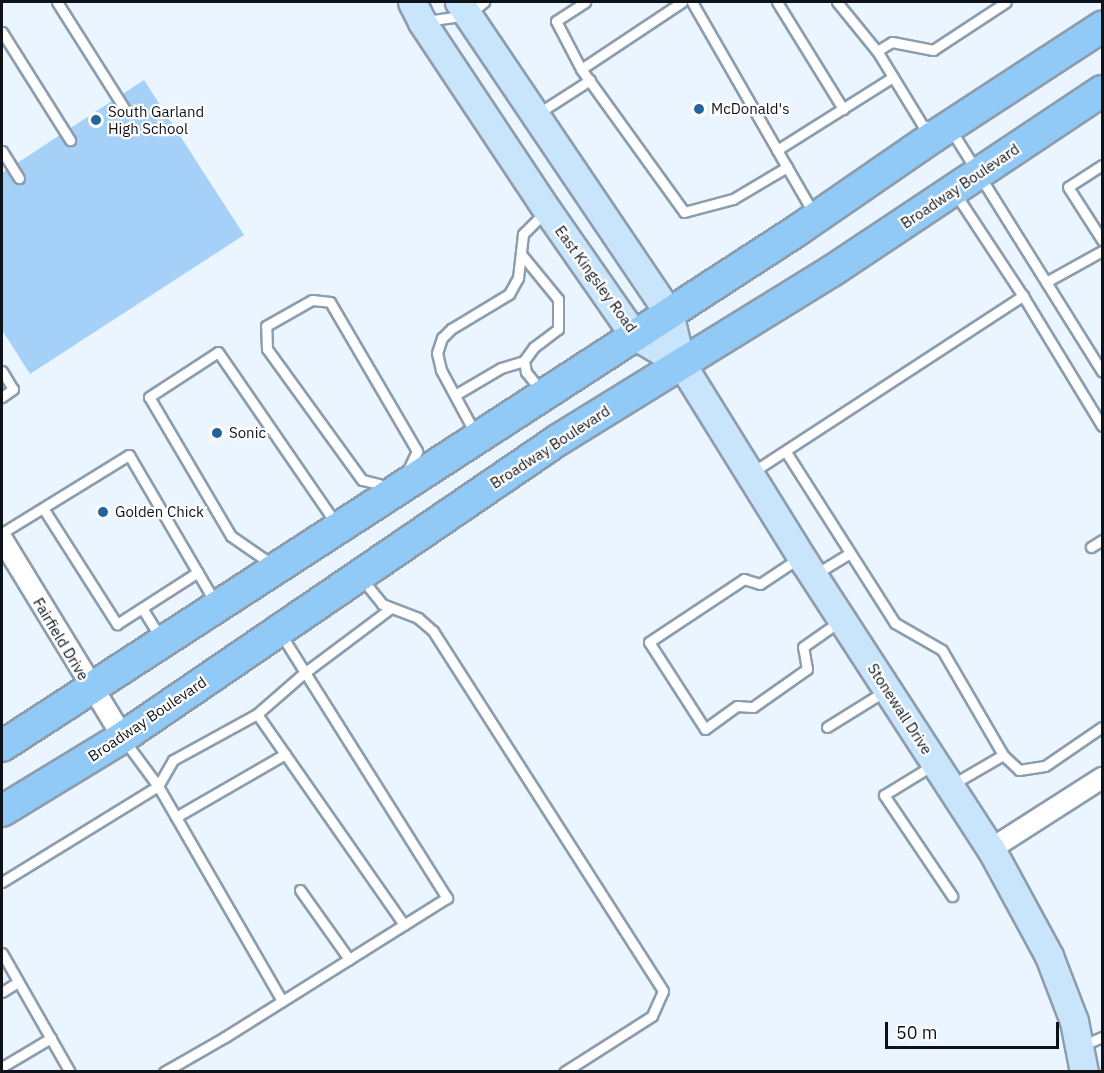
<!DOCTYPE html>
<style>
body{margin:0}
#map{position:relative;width:1104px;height:1073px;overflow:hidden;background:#eaf5ff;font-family:"IBM Plex Sans",sans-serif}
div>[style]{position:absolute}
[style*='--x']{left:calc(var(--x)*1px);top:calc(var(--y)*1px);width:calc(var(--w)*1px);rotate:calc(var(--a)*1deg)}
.green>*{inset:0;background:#a5d0f8}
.roads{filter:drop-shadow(2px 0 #8c9dad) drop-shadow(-2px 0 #8c9dad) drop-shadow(0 2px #8c9dad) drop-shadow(0 -2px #8c9dad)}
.lane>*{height:9px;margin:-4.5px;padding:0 4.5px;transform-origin:4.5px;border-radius:4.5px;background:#fff}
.street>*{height:20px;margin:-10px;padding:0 10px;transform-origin:10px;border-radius:10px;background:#fff}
.secondary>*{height:27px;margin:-13.5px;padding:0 13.5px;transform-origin:13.5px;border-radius:13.5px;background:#c9e5fb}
.primary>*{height:30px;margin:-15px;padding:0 15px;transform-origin:15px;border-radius:15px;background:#92caf7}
.dots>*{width:16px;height:16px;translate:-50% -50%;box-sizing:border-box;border:3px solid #fff;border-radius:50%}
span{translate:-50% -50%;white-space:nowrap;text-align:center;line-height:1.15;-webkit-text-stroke:4.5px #fff;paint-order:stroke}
.poi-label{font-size:15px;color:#0d1319}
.left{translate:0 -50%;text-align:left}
.street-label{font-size:15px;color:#0d1319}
.frame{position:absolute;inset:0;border:3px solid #0d1319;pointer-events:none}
.scale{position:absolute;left:885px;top:1022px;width:174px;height:27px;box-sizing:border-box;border:3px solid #0d1319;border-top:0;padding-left:8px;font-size:18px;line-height:21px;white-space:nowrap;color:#0d1319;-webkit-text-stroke:4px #fff;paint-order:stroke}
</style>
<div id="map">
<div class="green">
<div style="clip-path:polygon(144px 80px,244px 235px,30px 374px,2px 330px,2px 173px)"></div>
</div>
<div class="roads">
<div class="lane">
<div style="--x:57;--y:2;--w:125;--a:57.7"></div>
<div style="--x:682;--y:2;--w:121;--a:146.4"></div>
<div style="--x:581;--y:69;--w:176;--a:54.2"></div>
<div style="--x:684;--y:212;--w:51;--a:-14.9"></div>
<div style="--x:733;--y:199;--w:63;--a:-30.7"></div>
<div style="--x:692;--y:2;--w:171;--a:60.1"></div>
<div style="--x:777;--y:2;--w:126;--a:58.3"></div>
<div style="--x:837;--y:2;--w:63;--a:50.8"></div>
<div style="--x:426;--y:21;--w:42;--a:-8.1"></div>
<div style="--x:468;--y:15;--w:21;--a:-39"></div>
<div style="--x:2;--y:32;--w:128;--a:57.8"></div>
<div style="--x:581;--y:69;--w:54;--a:-117.5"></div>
<div style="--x:556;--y:21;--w:35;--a:-33"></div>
<div style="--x:537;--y:114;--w:63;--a:-32.7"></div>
<div style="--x:933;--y:126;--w:10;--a:180"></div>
<div style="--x:923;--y:126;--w:88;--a:-121.5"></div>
<div style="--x:877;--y:51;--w:17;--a:-31"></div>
<div style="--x:892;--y:42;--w:42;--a:11"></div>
<div style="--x:933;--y:50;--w:87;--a:-33.3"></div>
<div style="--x:951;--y:130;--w:285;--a:58"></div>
<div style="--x:2;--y:151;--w:32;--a:58"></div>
<div style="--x:1102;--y:165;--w:40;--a:147.1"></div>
<div style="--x:1068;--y:187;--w:63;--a:57.3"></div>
<div style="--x:955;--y:193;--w:123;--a:56.6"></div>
<div style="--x:1023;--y:296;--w:152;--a:58.7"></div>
<div style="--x:814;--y:214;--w:74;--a:-120"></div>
<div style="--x:777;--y:150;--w:137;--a:-32.2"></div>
<div style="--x:522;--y:255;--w:57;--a:50.7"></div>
<div style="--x:558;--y:299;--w:30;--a:90"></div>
<div style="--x:558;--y:329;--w:30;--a:143"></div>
<div style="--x:534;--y:347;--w:17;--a:126"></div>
<div style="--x:524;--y:361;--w:11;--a:80"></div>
<div style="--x:526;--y:372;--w:26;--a:51"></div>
<div style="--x:1046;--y:282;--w:64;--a:-29"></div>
<div style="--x:312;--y:300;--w:18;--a:6"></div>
<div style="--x:330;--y:302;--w:173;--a:59.7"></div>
<div style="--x:417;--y:451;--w:42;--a:115.3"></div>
<div style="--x:399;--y:489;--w:38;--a:-166"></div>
<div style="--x:362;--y:480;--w:162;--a:-125.9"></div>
<div style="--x:267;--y:349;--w:23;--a:-92"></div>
<div style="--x:266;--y:326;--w:53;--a:-29.5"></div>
<div style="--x:2;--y:371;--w:21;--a:59"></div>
<div style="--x:13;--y:389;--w:14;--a:144"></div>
<div style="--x:455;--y:395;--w:53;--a:-30.4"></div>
<div style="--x:501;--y:368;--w:24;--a:-17"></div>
<div style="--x:475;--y:433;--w:72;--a:-118.4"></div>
<div style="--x:441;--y:370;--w:17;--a:-103"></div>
<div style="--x:437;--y:353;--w:16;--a:-72"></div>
<div style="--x:442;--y:338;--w:13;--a:-45"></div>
<div style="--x:451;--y:329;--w:68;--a:-31.1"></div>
<div style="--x:509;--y:294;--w:18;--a:-61"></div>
<div style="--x:518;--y:278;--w:44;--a:-83.5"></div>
<div style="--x:523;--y:234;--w:31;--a:-45"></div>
<div style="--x:786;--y:452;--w:203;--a:57.5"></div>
<div style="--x:895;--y:623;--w:54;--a:29.9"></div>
<div style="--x:942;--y:650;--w:121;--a:59.8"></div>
<div style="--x:1003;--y:755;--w:58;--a:149.9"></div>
<div style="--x:751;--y:473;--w:325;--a:-33.1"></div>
<div style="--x:43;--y:508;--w:138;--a:57.5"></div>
<div style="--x:117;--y:624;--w:96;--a:-32.7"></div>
<div style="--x:2;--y:533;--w:149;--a:-31.6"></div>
<div style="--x:129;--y:455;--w:173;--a:59.7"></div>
<div style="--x:1091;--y:547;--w:13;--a:-32"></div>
<div style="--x:799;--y:558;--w:47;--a:146.3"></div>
<div style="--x:760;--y:584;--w:17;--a:-163"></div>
<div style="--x:744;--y:579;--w:114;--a:146.4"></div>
<div style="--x:649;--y:642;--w:103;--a:57.2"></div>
<div style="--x:705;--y:729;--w:39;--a:-36"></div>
<div style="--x:737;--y:706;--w:16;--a:4"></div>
<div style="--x:753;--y:707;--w:66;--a:-35.1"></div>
<div style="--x:807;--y:669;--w:22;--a:-100"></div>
<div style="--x:803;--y:647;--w:45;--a:-35.1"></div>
<div style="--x:273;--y:565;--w:51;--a:-145.4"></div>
<div style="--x:231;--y:536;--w:161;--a:-120.5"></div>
<div style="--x:149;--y:397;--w:82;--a:-33.1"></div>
<div style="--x:218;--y:352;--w:210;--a:55.5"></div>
<div style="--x:814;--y:575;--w:42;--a:-31.4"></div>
<div style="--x:362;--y:579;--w:32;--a:51"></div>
<div style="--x:382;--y:604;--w:39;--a:21"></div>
<div style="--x:418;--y:618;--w:20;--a:41"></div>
<div style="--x:433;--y:631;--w:427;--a:57.4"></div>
<div style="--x:663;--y:991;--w:27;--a:114"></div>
<div style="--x:652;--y:1016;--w:104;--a:147.5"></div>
<div style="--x:142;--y:608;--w:36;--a:58"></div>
<div style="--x:391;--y:608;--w:109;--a:143.2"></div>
<div style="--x:304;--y:673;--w:62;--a:138.9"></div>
<div style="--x:257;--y:714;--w:257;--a:55.1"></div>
<div style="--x:257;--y:714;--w:96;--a:151.3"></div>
<div style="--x:173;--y:760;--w:30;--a:120"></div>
<div style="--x:158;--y:786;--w:248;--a:60"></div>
<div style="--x:827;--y:727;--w:68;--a:-31.8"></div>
<div style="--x:1003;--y:755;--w:22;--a:43"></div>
<div style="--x:1019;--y:770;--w:26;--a:-9"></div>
<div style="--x:1045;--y:766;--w:69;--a:-34.4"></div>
<div style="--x:933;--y:765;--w:57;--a:148.5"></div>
<div style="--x:884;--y:795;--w:122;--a:56"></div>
<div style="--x:176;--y:817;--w:126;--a:-30"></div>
<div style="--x:2;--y:882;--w:183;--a:-31.6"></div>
<div style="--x:158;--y:786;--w:57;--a:-126.5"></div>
<div style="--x:300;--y:890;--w:85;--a:54.6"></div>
<div style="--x:2;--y:953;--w:137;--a:60.3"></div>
<div style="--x:2;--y:992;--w:19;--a:-32"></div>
<div style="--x:1083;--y:1045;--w:21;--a:-23"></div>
<div style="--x:2;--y:1067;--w:57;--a:-30.6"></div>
<div style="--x:164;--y:1072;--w:70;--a:-29.8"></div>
<div style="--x:225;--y:1037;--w:262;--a:-32.1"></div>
<div style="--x:447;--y:898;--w:312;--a:-122.2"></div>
</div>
<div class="street">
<div style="--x:2;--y:539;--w:232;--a:58.6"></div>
<div style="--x:991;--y:849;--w:132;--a:-32.6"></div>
</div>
<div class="secondary">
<div style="--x:412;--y:2;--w:22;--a:63"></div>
<div style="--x:422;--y:22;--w:226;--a:56.4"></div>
<div style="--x:547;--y:210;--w:152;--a:55.2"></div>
<div style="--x:634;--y:335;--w:55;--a:30.8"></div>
<div style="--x:459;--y:2;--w:375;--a:56"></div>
<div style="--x:669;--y:313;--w:51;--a:76.5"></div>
<div style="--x:681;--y:363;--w:235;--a:58.2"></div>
<div style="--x:805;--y:563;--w:341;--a:57"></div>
<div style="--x:991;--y:849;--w:122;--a:61.5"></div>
<div style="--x:1049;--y:956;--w:70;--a:69"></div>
<div style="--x:1074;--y:1021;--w:52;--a:78.9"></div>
</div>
<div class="primary">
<div style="--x:2;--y:746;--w:949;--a:-32.95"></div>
<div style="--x:798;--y:230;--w:164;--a:-34.6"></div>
<div style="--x:933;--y:137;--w:202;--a:-33.1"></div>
<div style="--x:2;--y:811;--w:142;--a:-31.4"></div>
<div style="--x:123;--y:737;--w:527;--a:-34.32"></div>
<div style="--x:558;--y:440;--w:322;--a:-31.7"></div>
<div style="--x:832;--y:271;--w:324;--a:-33.7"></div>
</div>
</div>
<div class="dots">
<div style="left:699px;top:109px;background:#21659a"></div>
<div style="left:96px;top:120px;background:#21659a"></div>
<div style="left:217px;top:433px;background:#21659a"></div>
<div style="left:103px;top:512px;background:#21659a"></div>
</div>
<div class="poi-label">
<span class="left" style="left:711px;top:109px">McDonald's</span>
<span class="left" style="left:108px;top:120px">South Garland<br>High School</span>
<span class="left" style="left:229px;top:433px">Sonic</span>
<span class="left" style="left:115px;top:512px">Golden Chick</span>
</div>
<div class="street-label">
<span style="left:960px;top:186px;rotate:-34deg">Broadway Boulevard</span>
<span style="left:596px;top:279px;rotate:54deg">East Kingsley Road</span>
<span style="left:550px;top:447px;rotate:-33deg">Broadway Boulevard</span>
<span style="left:61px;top:639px;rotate:59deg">Fairfield Drive</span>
<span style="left:900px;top:709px;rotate:57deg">Stonewall Drive</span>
<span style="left:147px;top:719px;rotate:-34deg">Broadway Boulevard</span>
</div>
<div class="frame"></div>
<div class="scale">50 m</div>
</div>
